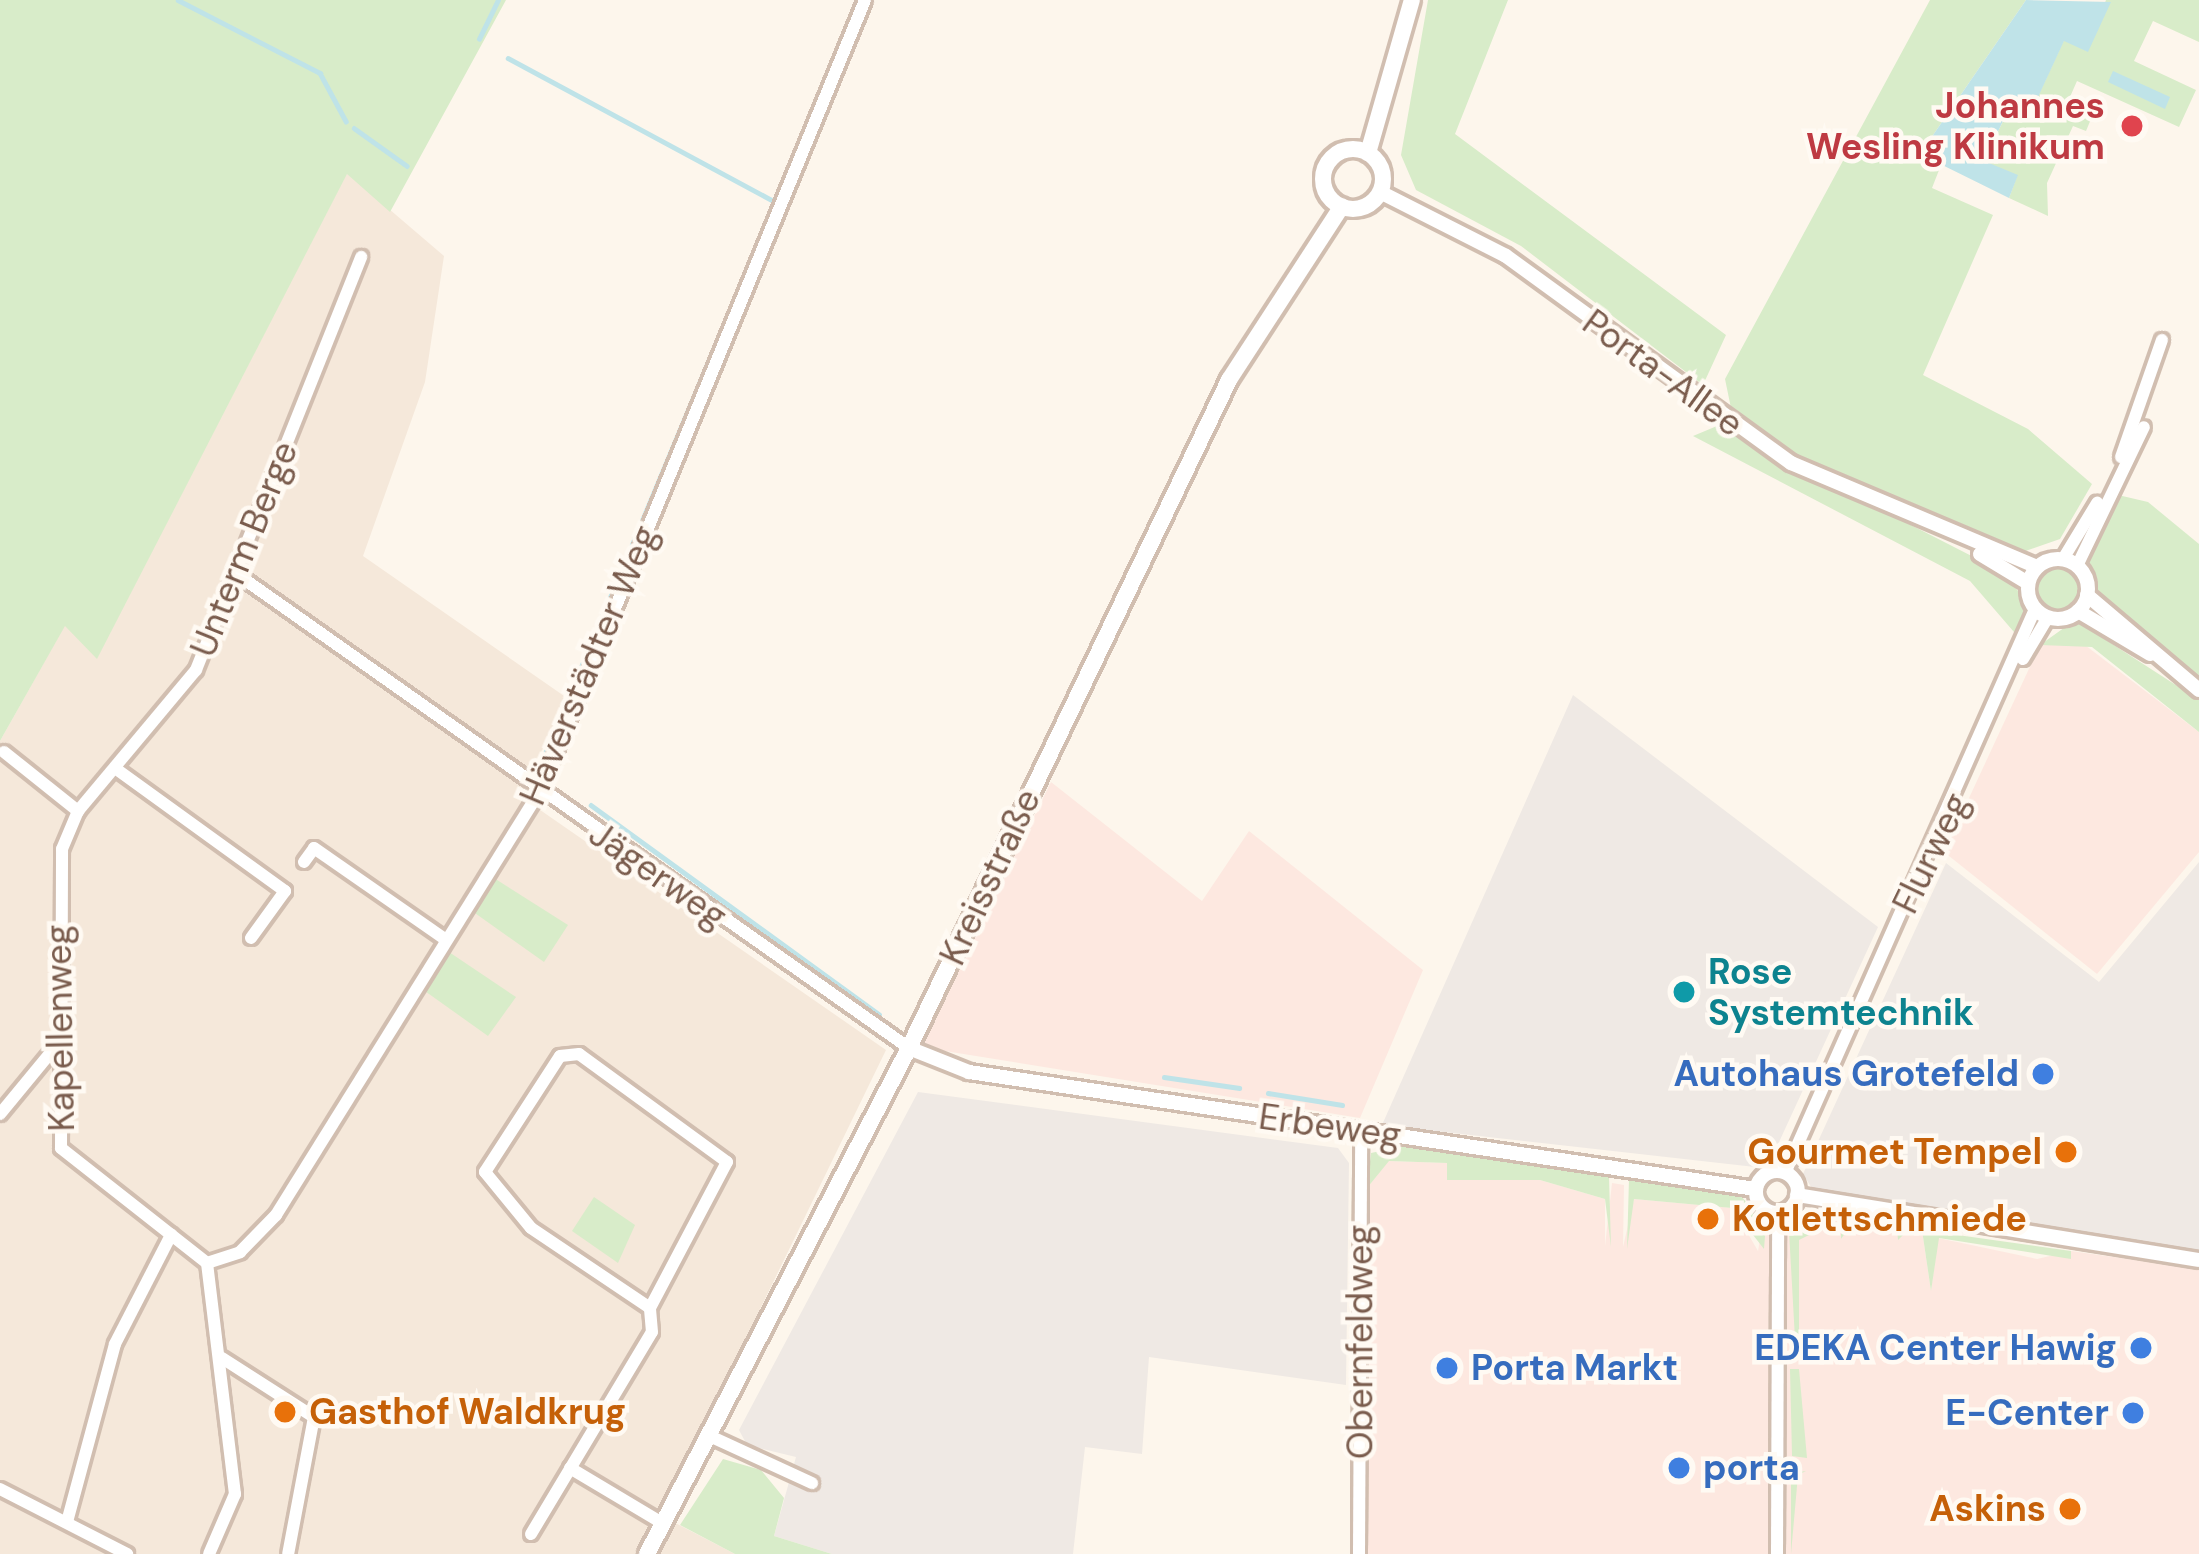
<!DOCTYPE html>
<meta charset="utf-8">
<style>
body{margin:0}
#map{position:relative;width:2199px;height:1554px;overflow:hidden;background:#fdf6ec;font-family:"DM Sans",sans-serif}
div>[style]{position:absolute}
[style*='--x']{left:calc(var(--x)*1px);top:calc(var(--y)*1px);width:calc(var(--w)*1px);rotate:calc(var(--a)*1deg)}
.residential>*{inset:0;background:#f5e8da}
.commercial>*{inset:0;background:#fde8e0}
.industrial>*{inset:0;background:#efe9e4}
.green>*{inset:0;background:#d8ecc9}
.round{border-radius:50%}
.water>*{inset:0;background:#bfe3e8}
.stream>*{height:4.5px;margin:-2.25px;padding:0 2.25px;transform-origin:2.25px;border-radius:2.25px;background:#bfe3e8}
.roads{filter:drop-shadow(3px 0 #d1beb0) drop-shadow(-3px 0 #d1beb0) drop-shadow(0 3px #d1beb0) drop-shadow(0 -3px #d1beb0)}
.minor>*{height:12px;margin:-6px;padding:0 6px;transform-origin:6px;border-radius:6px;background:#fff}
.tertiary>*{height:14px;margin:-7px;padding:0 7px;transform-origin:7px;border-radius:7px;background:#fff}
.tertiary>.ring{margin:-7px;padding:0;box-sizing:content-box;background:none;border:14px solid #fff;border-radius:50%}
.secondary>*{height:16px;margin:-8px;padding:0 8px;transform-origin:8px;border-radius:8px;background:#fff}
.secondary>.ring{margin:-8px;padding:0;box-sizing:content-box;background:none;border:16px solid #fff;border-radius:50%}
.dots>*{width:33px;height:33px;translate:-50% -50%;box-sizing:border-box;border:6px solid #fffaf3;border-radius:50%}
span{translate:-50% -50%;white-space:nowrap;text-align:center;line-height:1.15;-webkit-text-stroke:9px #fffaf3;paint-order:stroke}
.health-label{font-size:36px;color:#be3a42;font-weight:700}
.right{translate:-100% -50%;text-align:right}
.street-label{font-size:36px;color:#7a5c4d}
.culture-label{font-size:36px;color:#0d838f;font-weight:700}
.left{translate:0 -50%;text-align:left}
.shop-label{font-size:36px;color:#366cbe;font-weight:700}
.food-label{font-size:36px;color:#c56008;font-weight:700}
</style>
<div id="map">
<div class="residential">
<div style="clip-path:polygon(347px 173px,444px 256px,425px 382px,363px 556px,567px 698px,520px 796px,886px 1050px,660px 1515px,735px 1554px,0 1554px,0 741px,65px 625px,97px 658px)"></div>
</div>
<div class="commercial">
<div style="clip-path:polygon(2081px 642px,2199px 732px,2199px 852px,2097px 974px,1944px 852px,2040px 645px)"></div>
<div style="clip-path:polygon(1051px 782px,1202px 901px,1249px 831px,1423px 970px,1360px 1118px,920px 1047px)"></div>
<div style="clip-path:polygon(1388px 1161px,1448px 1163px,1448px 1180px,1540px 1180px,1605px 1199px,1605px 1246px,1612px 1183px,1624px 1185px,1623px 1247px,1634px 1199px,1733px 1208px,1758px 1251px,1761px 1233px,1795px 1234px,1795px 1339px,1808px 1335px,1799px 1335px,1799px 1239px,1821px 1215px,1841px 1218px,1841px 1239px,1847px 1229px,1898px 1229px,1898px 1239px,1906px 1226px,1922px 1230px,1931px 1291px,1938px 1238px,2037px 1259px,2071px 1251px,2199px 1269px,2199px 1554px,1366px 1554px,1367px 1188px)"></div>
</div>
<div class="industrial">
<div style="clip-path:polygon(1573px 695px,1878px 927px,1774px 1153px,1755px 1167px,1382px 1125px)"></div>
<div style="clip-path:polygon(2199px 862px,2199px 1250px,1813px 1190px,1803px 1174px,1946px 863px,2099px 982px)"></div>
<div style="clip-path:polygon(918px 1092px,1338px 1148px,1349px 1163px,1346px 1385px,1149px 1357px,1142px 1454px,1085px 1447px,1073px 1554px,832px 1554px,774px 1536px,796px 1457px,747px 1445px,739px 1430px)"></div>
</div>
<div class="green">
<div style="clip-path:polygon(0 0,506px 0,390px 212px,347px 174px,97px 659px,65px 626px,0 741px)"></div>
<div style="clip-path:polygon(1428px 0,1508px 0,1455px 134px,1726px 335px,1703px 385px,1521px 246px,1416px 190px,1401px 155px)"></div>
<div style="clip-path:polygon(1930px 0,2026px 0,1920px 154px,1941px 165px,1932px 188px,1993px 215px,1923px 375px,2028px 429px,2092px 484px,2060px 539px,2017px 554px,1796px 455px,1732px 413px,1725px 379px)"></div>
<div style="clip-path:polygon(2106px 0,2199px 0,2199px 42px,2153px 21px,2134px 61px,2196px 90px,2179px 127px,2077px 81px,2066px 106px,2091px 119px,2086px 131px,2073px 126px,2047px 183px,2048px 216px,2009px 198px,2017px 176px,1983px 162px,2014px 99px,2033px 107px,2064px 40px,2087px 51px)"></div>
<div style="clip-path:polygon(1717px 426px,2001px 571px,2025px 599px,2020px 639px,1970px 581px,1693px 436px)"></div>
<div style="clip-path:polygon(2118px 495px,2148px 502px,2199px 544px,2199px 678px,2095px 591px,2086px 554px)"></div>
<div class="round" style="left:2037px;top:568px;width:42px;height:42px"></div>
<div style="clip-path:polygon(2075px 620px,2199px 700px,2199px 732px,2092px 647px,2040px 645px)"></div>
<div style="clip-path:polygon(494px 878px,568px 925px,544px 962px,472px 911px)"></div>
<div style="clip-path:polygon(446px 950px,516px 997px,488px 1036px,422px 989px)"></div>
<div style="clip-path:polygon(1409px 1145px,1609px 1176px,1611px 1247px,1605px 1199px,1540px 1180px,1447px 1180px,1447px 1163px,1389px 1161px,1367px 1188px,1371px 1153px)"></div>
<div style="clip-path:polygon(1629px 1179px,1740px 1195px,1766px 1224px,1764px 1249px,1732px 1208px,1634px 1199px,1627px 1249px)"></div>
<div style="clip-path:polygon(594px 1197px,635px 1225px,618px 1263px,572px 1231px)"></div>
<div style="clip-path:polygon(1816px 1207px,1890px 1217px,1907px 1231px,1898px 1240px,1897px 1229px,1848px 1229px,1841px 1239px,1841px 1218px,1822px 1215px,1821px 1229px,1799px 1240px,1799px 1334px,1809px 1336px,1795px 1339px,1789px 1231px)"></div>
<div style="clip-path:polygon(1922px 1230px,2071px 1251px,2071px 1259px,1939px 1238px,1931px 1291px)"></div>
<div style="clip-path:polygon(1790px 1369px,1799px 1369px,1807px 1458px,1792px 1456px)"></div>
<div style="clip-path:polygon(723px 1459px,761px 1470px,784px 1498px,774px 1536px,832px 1554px,735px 1554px,680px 1525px)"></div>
<div style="clip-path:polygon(1806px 1471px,1798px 1475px,1791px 1554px,1791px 1473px)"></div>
</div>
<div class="water">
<div style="clip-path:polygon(2026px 0,2111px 2px,2088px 52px,2064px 41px,2033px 108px,2013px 100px,1984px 161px,2018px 175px,2009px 198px,1920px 154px)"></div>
<div style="clip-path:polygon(2113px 71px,2170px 97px,2165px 109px,2108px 82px)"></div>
</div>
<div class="stream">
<div style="--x:178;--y:0;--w:160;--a:27.2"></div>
<div style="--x:320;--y:73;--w:55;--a:61.6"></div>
<div style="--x:479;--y:39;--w:43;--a:-64"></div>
<div style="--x:508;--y:58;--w:303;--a:28.3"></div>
<div style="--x:775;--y:202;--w:604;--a:112.58"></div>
<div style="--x:354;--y:128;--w:65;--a:35.6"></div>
<div style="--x:591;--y:805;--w:356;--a:36"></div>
<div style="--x:1164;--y:1077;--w:76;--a:8.3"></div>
<div style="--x:1268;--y:1093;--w:75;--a:9.2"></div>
</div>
<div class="roads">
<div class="minor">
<div style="--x:2121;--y:457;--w:124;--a:-70.7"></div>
<div style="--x:2063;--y:559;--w:66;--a:-58.7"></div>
<div style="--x:2077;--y:566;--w:154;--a:-64.3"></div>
<div style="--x:234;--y:572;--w:826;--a:35.19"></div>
<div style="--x:2023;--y:659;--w:49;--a:-59.2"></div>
<div style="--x:4;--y:752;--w:95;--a:38.6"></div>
<div style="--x:119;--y:771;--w:205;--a:35.9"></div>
<div style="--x:285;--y:891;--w:58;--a:125.9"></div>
<div style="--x:304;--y:862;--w:17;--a:-54"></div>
<div style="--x:314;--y:848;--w:160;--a:34.8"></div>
<div style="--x:0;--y:1114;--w:88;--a:-50.5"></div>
<div style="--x:1785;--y:1173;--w:617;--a:-66.09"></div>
<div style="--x:207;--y:1263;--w:35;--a:-18"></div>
<div style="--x:240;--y:1252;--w:52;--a:-45.8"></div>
<div style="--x:276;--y:1215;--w:499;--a:-58.1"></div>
<div style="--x:540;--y:791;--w:855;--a:-67.66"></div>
<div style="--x:207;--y:1263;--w:186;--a:-141.8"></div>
<div style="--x:61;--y:1148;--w:299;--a:-89.8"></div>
<div style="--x:62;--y:849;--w:41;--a:-67.2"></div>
<div style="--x:78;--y:811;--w:184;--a:-50.1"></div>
<div style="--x:196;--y:670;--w:445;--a:-68.2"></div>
<div style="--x:207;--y:1263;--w:233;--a:83.1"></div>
<div style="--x:235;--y:1494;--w:65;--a:113.4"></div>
<div style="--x:222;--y:1358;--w:109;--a:32.7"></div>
<div style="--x:314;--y:1417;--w:139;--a:100.7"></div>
<div style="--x:714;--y:1438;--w:108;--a:24.7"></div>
<div style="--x:570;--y:1468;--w:109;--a:30.8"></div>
<div style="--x:0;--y:1489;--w:143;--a:27.1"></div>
<div style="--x:67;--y:1522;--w:184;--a:-74.9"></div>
<div style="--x:115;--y:1344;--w:123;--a:-62.8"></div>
<div style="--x:531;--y:1534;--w:235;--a:-59.1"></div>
<div style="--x:652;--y:1332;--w:24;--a:-95"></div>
<div style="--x:650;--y:1308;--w:165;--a:-62.2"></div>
<div style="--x:727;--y:1162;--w:183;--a:-143.9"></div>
<div style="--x:579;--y:1054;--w:19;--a:174"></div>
<div style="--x:560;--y:1056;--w:138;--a:122.9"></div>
<div style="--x:485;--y:1172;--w:72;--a:50.6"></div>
<div style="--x:531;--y:1228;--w:143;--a:33.9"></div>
<div style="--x:1359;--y:1554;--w:424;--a:-89.7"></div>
<div style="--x:1777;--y:1554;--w:341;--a:-89.8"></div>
</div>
<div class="tertiary">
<div style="--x:1380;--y:192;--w:141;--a:26.9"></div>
<div style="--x:1506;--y:256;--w:352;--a:36"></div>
<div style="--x:1791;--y:463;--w:267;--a:22.9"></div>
<div style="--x:1980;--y:554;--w:56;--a:31.1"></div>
<div class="ring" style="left:2028px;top:559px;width:46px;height:46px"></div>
<div style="--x:2087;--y:595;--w:147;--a:40.3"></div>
<div style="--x:2078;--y:611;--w:84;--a:30.8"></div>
<div style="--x:909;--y:1048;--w:65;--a:21.8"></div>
<div style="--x:969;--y:1072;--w:796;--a:8.46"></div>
<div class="ring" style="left:1756px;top:1171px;width:28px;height:28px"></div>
<div style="--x:1797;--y:1195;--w:407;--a:9.2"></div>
</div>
<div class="secondary">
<div class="ring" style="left:1323px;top:149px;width:44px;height:44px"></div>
<div style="--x:1368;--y:153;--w:159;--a:-74"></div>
<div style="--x:647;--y:1554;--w:570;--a:-62.63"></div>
<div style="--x:909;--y:1048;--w:741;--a:-64.4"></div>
<div style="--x:1229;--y:380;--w:207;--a:-57"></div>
</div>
</div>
<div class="dots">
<div style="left:2132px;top:126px;background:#e0444e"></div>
<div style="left:1684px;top:992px;background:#0f9aa8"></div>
<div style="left:2043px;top:1074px;background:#3f7fe0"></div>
<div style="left:2066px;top:1152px;background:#e8710a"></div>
<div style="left:1708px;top:1219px;background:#e8710a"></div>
<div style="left:2141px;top:1348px;background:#3f7fe0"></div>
<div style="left:1447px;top:1368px;background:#3f7fe0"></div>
<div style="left:285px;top:1412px;background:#e8710a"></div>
<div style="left:2133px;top:1413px;background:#3f7fe0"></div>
<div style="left:1679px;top:1468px;background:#3f7fe0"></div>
<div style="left:2070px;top:1509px;background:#e8710a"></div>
</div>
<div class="health-label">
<span class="right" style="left:2105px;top:126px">Johannes<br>Wesling Klinikum</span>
</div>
<div class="street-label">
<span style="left:1663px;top:373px;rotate:36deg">Porta-Allee</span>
<span style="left:244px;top:549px;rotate:-68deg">Unterm Berge</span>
<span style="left:589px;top:665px;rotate:-67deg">Häverstädter Weg</span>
<span style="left:1931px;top:853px;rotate:-64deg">Flurweg</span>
<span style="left:658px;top:875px;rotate:35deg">Jägerweg</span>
<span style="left:990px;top:877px;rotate:-65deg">Kreisstraße</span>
<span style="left:60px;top:1028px;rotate:-91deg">Kapellenweg</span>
<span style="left:1330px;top:1126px;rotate:8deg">Erbeweg</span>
<span style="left:1360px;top:1342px;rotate:-90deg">Obernfeldweg</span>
</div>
<div class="culture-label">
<span class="left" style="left:1708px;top:992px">Rose<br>Systemtechnik</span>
</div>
<div class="shop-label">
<span class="right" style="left:2019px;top:1074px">Autohaus Grotefeld</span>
<span class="right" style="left:2117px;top:1348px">EDEKA Center Hawig</span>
<span class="left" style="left:1471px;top:1368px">Porta Markt</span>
<span class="right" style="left:2109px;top:1413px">E-Center</span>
<span class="left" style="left:1703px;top:1468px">porta</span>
</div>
<div class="food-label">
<span class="right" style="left:2042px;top:1152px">Gourmet Tempel</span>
<span class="left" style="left:1732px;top:1219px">Kotlettschmiede</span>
<span class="left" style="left:309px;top:1412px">Gasthof Waldkrug</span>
<span class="right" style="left:2046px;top:1509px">Askins</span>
</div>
</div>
